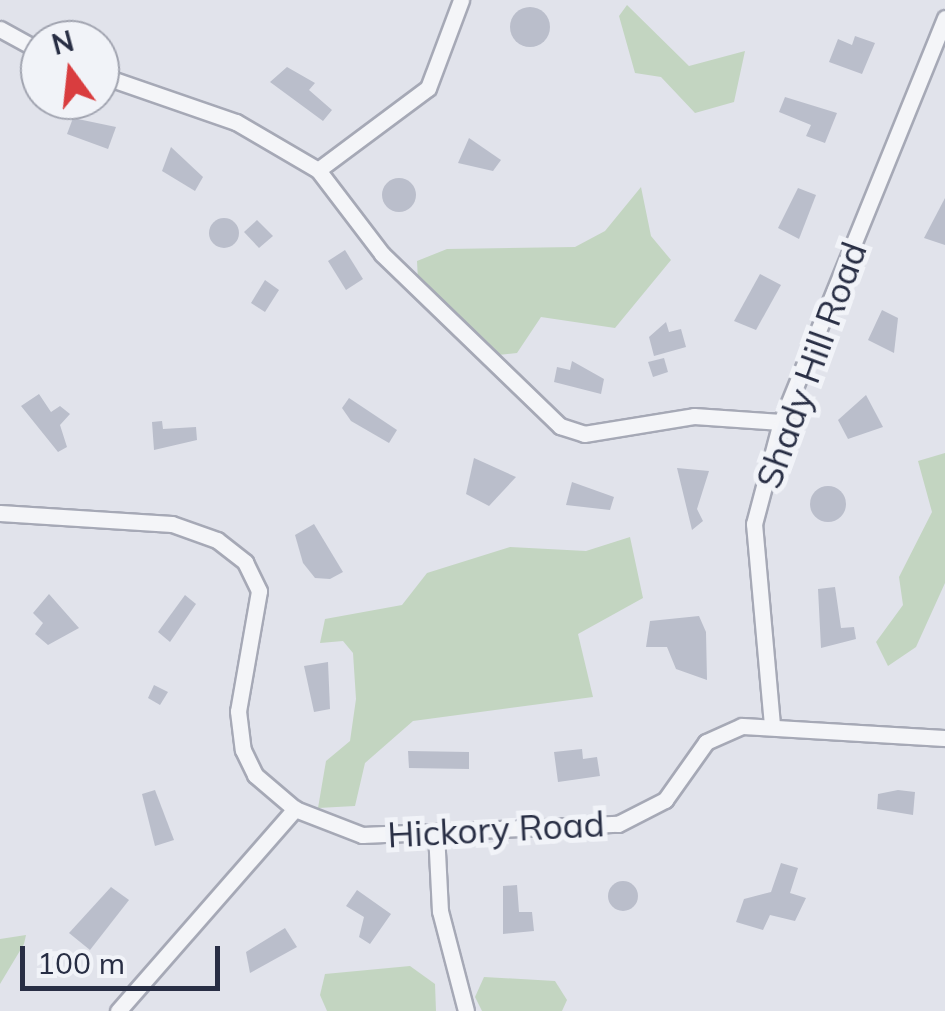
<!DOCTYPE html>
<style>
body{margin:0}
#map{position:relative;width:945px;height:1011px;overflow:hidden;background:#e1e3eb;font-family:Mulish,sans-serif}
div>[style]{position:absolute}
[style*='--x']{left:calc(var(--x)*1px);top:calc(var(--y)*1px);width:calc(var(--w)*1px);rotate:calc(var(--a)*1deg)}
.green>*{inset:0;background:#c3d5c1}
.building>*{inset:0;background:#babecb}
.round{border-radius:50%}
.roads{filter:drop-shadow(2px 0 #a6a9b6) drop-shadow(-2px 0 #a6a9b6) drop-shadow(0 2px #a6a9b6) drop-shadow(0 -2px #a6a9b6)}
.minor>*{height:15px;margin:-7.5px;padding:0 7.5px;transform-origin:7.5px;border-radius:7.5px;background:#f4f5f8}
span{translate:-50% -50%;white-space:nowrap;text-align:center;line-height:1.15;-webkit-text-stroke:10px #f1f3f8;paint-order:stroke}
.street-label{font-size:35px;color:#282e44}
.north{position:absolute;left:20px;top:20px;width:100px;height:100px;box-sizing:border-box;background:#f1f3f8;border:2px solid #a1a4b0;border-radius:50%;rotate:345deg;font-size:28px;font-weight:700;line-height:40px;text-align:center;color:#282e44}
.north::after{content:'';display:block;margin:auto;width:35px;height:45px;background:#d93d3f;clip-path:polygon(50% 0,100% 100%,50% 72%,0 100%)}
.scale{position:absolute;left:20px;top:946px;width:200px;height:45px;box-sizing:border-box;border:5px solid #282e44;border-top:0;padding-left:12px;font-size:30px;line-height:35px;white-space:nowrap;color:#282e44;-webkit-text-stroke:8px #f1f3f8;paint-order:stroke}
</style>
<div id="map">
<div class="green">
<div style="clip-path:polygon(627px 5px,689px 66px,745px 51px,734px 102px,695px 113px,661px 77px,635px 73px,619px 16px)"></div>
<div style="clip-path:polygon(641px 187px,651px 236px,671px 260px,615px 328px,541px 317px,517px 353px,498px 355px,418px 281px,417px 261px,447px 249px,575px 247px,605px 231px)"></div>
<div style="clip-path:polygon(945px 453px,945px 583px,916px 647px,888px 666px,876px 642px,903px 605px,899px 577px,932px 512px,918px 461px)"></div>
<div style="clip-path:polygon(630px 537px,643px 598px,578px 634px,593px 697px,413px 721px,365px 763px,355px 806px,318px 808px,326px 761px,350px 741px,356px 699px,353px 653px,343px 641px,320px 643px,325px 619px,402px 605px,427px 573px,510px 547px,586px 551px)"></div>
<div style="clip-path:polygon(26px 935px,24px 944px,0 984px,0 939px)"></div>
<div style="clip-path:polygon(410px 966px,435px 984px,436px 1011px,327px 1011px,320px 995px,325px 974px)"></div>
<div style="clip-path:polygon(484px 977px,555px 981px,567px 1000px,562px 1011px,482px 1011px,475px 997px)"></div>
</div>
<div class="building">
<div class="round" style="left:510px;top:7px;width:40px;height:40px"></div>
<div style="clip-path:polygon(855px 36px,875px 43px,862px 74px,829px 62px,838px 39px,852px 45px)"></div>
<div style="clip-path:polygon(287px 67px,315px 83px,309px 90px,332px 110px,323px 121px,270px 82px)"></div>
<div style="clip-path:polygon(785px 97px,837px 113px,825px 143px,806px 136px,811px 125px,779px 112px)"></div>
<div style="clip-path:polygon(73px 118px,116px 127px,108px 149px,67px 134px)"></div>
<div style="clip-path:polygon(469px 138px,501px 160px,493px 171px,458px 163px)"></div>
<div style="clip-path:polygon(171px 147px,203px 177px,195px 191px,162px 171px)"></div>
<div class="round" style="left:382px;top:178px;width:34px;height:34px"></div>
<div style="clip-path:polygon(798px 188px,816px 195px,799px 239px,778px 228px)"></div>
<div style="clip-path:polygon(945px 198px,945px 245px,924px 238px)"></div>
<div class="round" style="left:209px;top:218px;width:30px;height:30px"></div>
<div style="clip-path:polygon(257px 220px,273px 236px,259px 248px,244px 232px)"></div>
<div style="clip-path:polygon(345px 250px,363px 279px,346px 290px,328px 261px)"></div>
<div style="clip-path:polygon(760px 274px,781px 285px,756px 330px,734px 321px)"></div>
<div style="clip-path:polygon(265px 280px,279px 290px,265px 312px,251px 303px)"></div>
<div style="clip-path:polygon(882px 310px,898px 318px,894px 353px,868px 340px)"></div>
<div style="clip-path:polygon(666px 322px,669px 332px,681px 329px,686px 347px,654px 356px,649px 337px)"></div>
<div style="clip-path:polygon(664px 358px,668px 372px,653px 377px,648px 362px)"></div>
<div style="clip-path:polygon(572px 361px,604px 379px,601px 394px,554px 382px,557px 367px,570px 370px)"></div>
<div style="clip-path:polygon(39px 394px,51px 412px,60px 406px,70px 414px,60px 425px,67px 447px,58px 452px,21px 406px)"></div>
<div style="clip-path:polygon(866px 395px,883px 427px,848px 439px,838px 420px)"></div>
<div style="clip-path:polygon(349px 398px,397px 430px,389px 443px,351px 421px,342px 408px)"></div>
<div style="clip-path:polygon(162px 421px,163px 429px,196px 427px,197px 440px,154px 450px,152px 422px)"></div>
<div style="clip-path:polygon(474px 458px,516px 477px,489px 506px,466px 494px)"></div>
<div style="clip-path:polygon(677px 468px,709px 471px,697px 509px,703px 521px,692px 530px)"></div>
<div style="clip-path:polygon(572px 482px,614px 497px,610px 510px,566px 505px)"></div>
<div class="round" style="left:810px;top:486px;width:36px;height:36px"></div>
<div style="clip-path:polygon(314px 524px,343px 572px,330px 579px,315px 578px,303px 563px,295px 535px)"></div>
<div style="clip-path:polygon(835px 587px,841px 628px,854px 627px,856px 639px,821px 648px,818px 589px)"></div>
<div style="clip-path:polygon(49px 594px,79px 628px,48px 645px,35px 634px,43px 623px,33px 613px)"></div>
<div style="clip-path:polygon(185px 595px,196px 604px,170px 642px,158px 632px)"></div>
<div style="clip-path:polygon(699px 616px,706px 632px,707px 680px,676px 669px,667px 647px,646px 647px,650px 621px)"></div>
<div style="clip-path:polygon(328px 662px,330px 709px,314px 712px,304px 666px)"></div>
<div style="clip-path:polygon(154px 685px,168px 692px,160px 705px,148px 698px)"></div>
<div style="clip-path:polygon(582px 749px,583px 759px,597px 757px,600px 776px,558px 782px,554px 752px)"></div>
<div style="clip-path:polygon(408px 751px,469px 752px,469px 769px,409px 768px)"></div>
<div style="clip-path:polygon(155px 790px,174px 840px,155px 846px,142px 794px)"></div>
<div style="clip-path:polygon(898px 790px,915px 792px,913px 815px,877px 809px,878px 794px)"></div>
<div style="clip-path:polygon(781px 863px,798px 868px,790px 893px,806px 898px,795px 921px,770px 915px,763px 930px,736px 922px,744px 899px,771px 892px)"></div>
<div class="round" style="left:608px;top:881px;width:30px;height:30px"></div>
<div style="clip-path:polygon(517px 885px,519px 912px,532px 912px,534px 931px,503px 934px,503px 886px)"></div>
<div style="clip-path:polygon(111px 887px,129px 900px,90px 950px,69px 933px)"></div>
<div style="clip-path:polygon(357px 890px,391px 914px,370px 944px,359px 937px,364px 917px,346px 906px)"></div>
<div style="clip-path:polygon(285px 928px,297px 947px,250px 973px,246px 952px)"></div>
</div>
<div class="roads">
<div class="minor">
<div style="--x:0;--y:29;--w:46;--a:28.8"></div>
<div style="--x:100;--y:75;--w:144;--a:19.1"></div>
<div style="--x:236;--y:122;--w:95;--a:30.3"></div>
<div style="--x:318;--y:170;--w:106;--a:52.7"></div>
<div style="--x:382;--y:254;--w:248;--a:44"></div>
<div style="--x:560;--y:426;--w:25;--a:18"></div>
<div style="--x:584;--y:434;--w:111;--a:-9.3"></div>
<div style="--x:694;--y:416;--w:87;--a:3.9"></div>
<div style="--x:318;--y:170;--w:137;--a:-36.7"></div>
<div style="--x:428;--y:88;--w:94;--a:-69.4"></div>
<div style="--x:0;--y:513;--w:172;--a:3.7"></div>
<div style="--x:172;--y:524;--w:48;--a:19.6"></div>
<div style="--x:217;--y:540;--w:36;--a:38"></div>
<div style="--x:245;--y:562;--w:32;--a:64"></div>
<div style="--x:259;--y:591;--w:122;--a:99.9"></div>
<div style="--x:238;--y:711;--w:39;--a:83"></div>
<div style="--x:243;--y:750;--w:28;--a:64"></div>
<div style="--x:255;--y:775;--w:52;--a:40.4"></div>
<div style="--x:295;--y:809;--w:72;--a:21.2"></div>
<div style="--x:362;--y:835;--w:256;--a:-2.5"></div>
<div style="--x:618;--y:824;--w:53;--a:-27.1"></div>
<div style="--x:665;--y:800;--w:71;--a:-54.7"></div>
<div style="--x:706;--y:742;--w:39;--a:-24"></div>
<div style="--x:742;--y:726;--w:203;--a:3.4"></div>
<div style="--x:772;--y:725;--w:202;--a:-95.1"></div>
<div style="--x:754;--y:524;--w:106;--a:-75.2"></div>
<div style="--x:781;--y:422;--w:436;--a:-67.9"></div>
<div style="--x:436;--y:832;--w:79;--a:87.1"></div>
<div style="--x:440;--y:911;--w:103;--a:75.4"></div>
<div style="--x:118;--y:1011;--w:269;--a:-48.8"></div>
</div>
</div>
<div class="street-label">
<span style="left:811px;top:365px;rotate:-70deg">Shady Hill Road</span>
<span style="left:496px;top:829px;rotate:-3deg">Hickory Road</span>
</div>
<div class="north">N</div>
<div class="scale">100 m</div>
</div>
